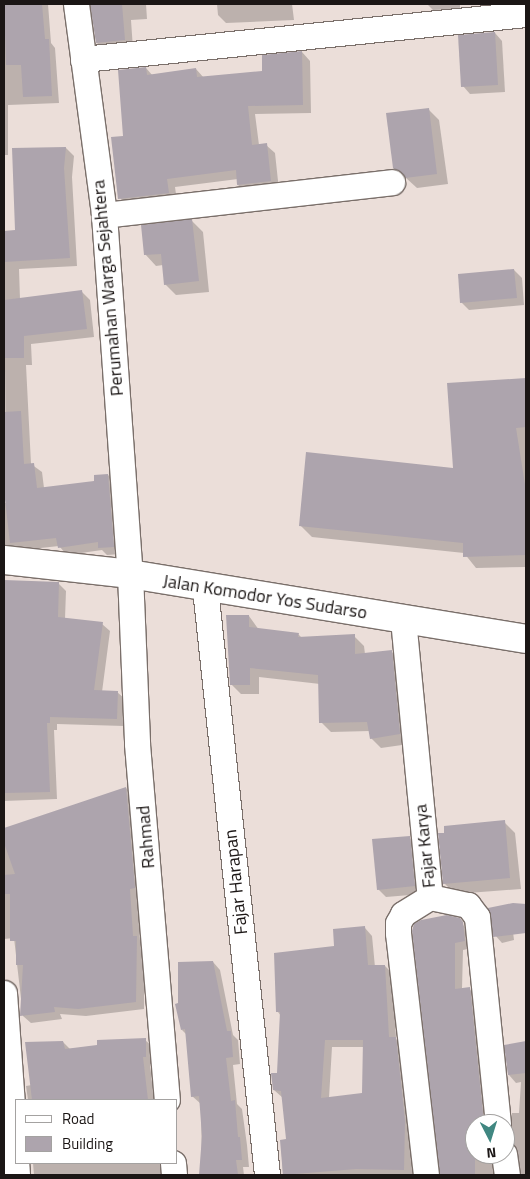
<!DOCTYPE html>
<style>
body{margin:0}
#map{position:relative;width:530px;height:1179px;overflow:hidden;background:#ebded9;font-family:"Titillium Web",sans-serif}
div>[style]{position:absolute}
[style*='--x']{left:calc(var(--x)*1px);top:calc(var(--y)*1px);width:calc(var(--w)*1px);rotate:calc(var(--a)*1deg)}
.shadow>*{inset:0;background:#0003}
.building>*{inset:0;background:#ada4ad}
.roads{filter:drop-shadow(1px 0 #7a6f6a) drop-shadow(-1px 0 #7a6f6a) drop-shadow(0 1px #7a6f6a) drop-shadow(0 -1px #7a6f6a)}
.street>*{height:25px;margin:-12.5px;padding:0 12.5px;transform-origin:12.5px;border-radius:12.5px;background:#fff}
.secondary>*{height:28px;margin:-14px;padding:0 14px;transform-origin:14px;border-radius:14px;background:#fff}
span{translate:-50% -50%;white-space:nowrap;text-align:center;line-height:1.15;-webkit-text-stroke:5px #fff;paint-order:stroke}
.street-label{font-size:18px;color:#1b1615}
.frame{position:absolute;inset:0;border:5px solid #1b1615;pointer-events:none}
.legend{position:absolute;left:15px;top:1099px;width:162px;height:65px;box-sizing:border-box;background:#fff;border:1px solid #a4a2a1;margin:0;padding:6px 9px;list-style:none;font-size:15px;color:#1b1615}
.legend li{display:flex;align-items:center;gap:10px;height:25px}
.legend b{width:25px;border:1px solid #a4a2a1}
.north{position:absolute;left:465px;top:1114px;width:50px;height:50px;box-sizing:border-box;background:#fff;border:1px solid #a4a2a1;border-radius:50%;rotate:175deg;font-size:14px;font-weight:700;line-height:20px;text-align:center;color:#1b1615}
.north::after{content:'';display:block;margin:auto;width:18px;height:22px;background:#408781;clip-path:polygon(50% 0,100% 100%,50% 72%,0 100%)}
</style>
<div id="map">
<div class="shadow">
<div style="clip-path:polygon(4px 4px,48px 4px,51px 43px,55px 48px,59px 103px,8px 105px,8px 155px,4px 155px)"></div>
<div style="clip-path:polygon(93px 4px,146px 4px,147px 19px,131px 20px,133px 49px,106px 52px,97px 43px)"></div>
<div style="clip-path:polygon(217px 4px,292px 4px,294px 20px,226px 23px,218px 15px)"></div>
<div style="clip-path:polygon(427px 4px,460px 4px,460px 9px,433px 10px)"></div>
<div style="clip-path:polygon(495px 33px,502px 41px,505px 92px,470px 94px,463px 86px)"></div>
<div style="clip-path:polygon(302px 52px,310px 61px,311px 113px,255px 114px,259px 145px,266px 145px,275px 153px,279px 190px,247px 193px,238px 185px,238px 179px,175px 187px,177px 201px,128px 207px,120px 198px,124px 137px,146px 68px,153px 76px,196px 69px,204px 78px,263px 73px)"></div>
<div style="clip-path:polygon(428px 109px,439px 120px,448px 184px,417px 188px,394px 167px)"></div>
<div style="clip-path:polygon(66px 148px,74px 156px,72px 177px,77px 266px,19px 269px,20px 299px,82px 292px,90px 300px,94px 337px,31px 344px,32px 365px,26px 365px,31px 464px,42px 472px,44px 488px,95px 483px,108px 475px,116px 483px,121px 554px,107px 555px,102px 550px,67px 555px,59px 546px,4px 552px,4px 503px,6px 503px,4px 232px,17px 231px,13px 149px)"></div>
<div style="clip-path:polygon(192px 221px,203px 232px,209px 292px,176px 295px,165px 284px,163px 265px,156px 266px,145px 254px)"></div>
<div style="clip-path:polygon(514px 270px,522px 278px,524px 305px,469px 310px,461px 302px)"></div>
<div style="clip-path:polygon(526px 379px,526px 567px,476px 568px,464px 553px,312px 537px,300px 525px,454px 469px,449px 384px)"></div>
<div style="clip-path:polygon(4px 582px,58px 583px,66px 591px,65px 619px,102px 624px,110px 631px,102px 692px,117px 692px,125px 699px,124px 726px,57px 724px,57px 730px,54px 730px,57px 799px,4px 801px)"></div>
<div style="clip-path:polygon(249px 616px,259px 630px,298px 634px,302px 638px,354px 636px,364px 646px,365px 654px,391px 651px,401px 661px,409px 744px,381px 748px,371px 738px,370px 731px,331px 732px,321px 722px,320px 684px,259px 677px,259px 694px,241px 694px,231px 684px)"></div>
<div style="clip-path:polygon(526px 737px,526px 762px,525px 760px)"></div>
<div style="clip-path:polygon(126px 788px,133px 795px,140px 941px,144px 945px,144px 1009px,86px 1016px,60px 1014px,62px 1019px,31px 1023px,23px 1016px,14px 938px,4px 939px,4px 829px)"></div>
<div style="clip-path:polygon(504px 822px,515px 833px,521px 889px,455px 894px,444px 883px)"></div>
<div style="clip-path:polygon(409px 837px,417px 845px,422px 894px,386px 897px,378px 889px)"></div>
<div style="clip-path:polygon(463px 925px,470px 932px,472px 948px,463px 950px,462px 989px,469px 989px,477px 996px,490px 1124px,475px 1124px,475px 1154px,501px 1154px,499px 1175px,440px 1175px,414px 927px)"></div>
<div style="clip-path:polygon(evenodd,365px 928px,372px 936px,375px 967px,385px 966px,393px 974px,396px 1039px,403px 1046px,412px 1126px,412px 1175px,283px 1175px,281px 1141px,287px 1141px,283px 1098px,274px 1090px,278px 1074px,281px 1016px,278px 1012px,335px 947px,365px 928px,332px 1047px,364px 1047px,363px 1094px,329px 1098px,332px 1047px)"></div>
<div style="clip-path:polygon(513px 932px,514px 940px,502px 943px,495px 935px)"></div>
<div style="clip-path:polygon(213px 962px,220px 970px,233px 1035px,238px 1040px,240px 1064px,233px 1065px,237px 1104px,242px 1109px,247px 1145px,249px 1167px,243px 1167px,244px 1175px,202px 1175px,201px 1104px,192px 1096px,187px 1035px,182px 1030px)"></div>
<div style="clip-path:polygon(145px 1040px,153px 1047px,153px 1064px,150px 1064px,154px 1100px,28px 1100px,26px 1086px,32px 1085px,63px 1042px,70px 1049px)"></div>
<div style="clip-path:polygon(526px 1043px,526px 1175px,521px 1175px,517px 1148px,505px 1150px,505px 1136px,512px 1131px,512px 1113px,519px 1113px,521px 1082px,516px 1083px,509px 1075px,506px 1046px)"></div>
<div style="clip-path:polygon(33px 1163px,163px 1163px,164px 1175px,34px 1175px)"></div>
</div>
<div class="building">
<div style="clip-path:polygon(4px 4px,42px 4px,45px 39px,49px 39px,52px 96px,23px 97px,21px 65px,6px 65px)"></div>
<div style="clip-path:polygon(90px 4px,122px 4px,125px 40px,96px 43px)"></div>
<div style="clip-path:polygon(495px 32px,498px 85px,461px 87px,458px 35px)"></div>
<div style="clip-path:polygon(302px 51px,303px 105px,248px 106px,252px 145px,267px 143px,271px 181px,237px 185px,236px 170px,167px 179px,169px 193px,118px 199px,111px 137px,123px 136px,118px 70px,146px 67px,147px 75px,196px 68px,197px 77px,262px 71px,262px 55px)"></div>
<div style="clip-path:polygon(429px 108px,437px 174px,405px 178px,393px 168px,386px 113px)"></div>
<div style="clip-path:polygon(66px 147px,64px 168px,70px 258px,4px 262px,4px 231px,15px 230px,12px 148px)"></div>
<div style="clip-path:polygon(192px 219px,199px 281px,164px 285px,161px 254px,144px 255px,141px 225px)"></div>
<div style="clip-path:polygon(514px 269px,517px 298px,460px 303px,458px 274px)"></div>
<div style="clip-path:polygon(82px 290px,87px 329px,24px 336px,24px 358px,4px 358px,4px 300px)"></div>
<div style="clip-path:polygon(526px 378px,526px 427px,516px 428px,526px 491px,526px 555px,463px 557px,463px 543px,299px 526px,306px 452px,453px 468px,447px 383px)"></div>
<div style="clip-path:polygon(21px 411px,24px 464px,34px 463px,37px 488px,94px 481px,94px 475px,108px 474px,114px 547px,98px 548px,98px 542px,58px 548px,56px 538px,10px 543px,4px 491px,4px 412px)"></div>
<div style="clip-path:polygon(4px 580px,59px 582px,58px 617px,103px 622px,94px 690px,118px 691px,117px 719px,50px 717px,50px 723px,47px 723px,50px 792px,4px 793px)"></div>
<div style="clip-path:polygon(226px 615px,249px 615px,249px 627px,299px 633px,298px 637px,355px 634px,355px 654px,392px 650px,400px 734px,370px 739px,367px 722px,319px 723px,318px 675px,250px 668px,250px 685px,230px 685px)"></div>
<div style="clip-path:polygon(126px 787px,135px 888px,130px 889px,133px 936px,137px 936px,136px 1002px,78px 1009px,54px 1007px,55px 1012px,20px 1016px,23px 965px,16px 965px,16px 941px,10px 941px,10px 894px,5px 894px,4px 875px,15px 874px,4px 843px,4px 828px)"></div>
<div style="clip-path:polygon(505px 820px,510px 878px,443px 884px,438px 833px,444px 833px,444px 826px)"></div>
<div style="clip-path:polygon(410px 836px,415px 886px,377px 890px,372px 839px)"></div>
<div style="clip-path:polygon(513px 903px,526px 904px,526px 933px,493px 937px,488px 908px)"></div>
<div style="clip-path:polygon(447px 915px,460px 918px,463px 922px,465px 941px,455px 943px,455px 989px,470px 987px,484px 1124px,475px 1124px,475px 1175px,440px 1175px,412px 931px,414px 924px,421px 920px)"></div>
<div style="clip-path:polygon(evenodd,365px 926px,368px 965px,385px 965px,389px 1037px,396px 1037px,405px 1121px,404px 1170px,356px 1169px,283px 1175px,280px 1140px,286px 1139px,281px 1091px,273px 1090px,271px 1073px,277px 1073px,280px 1012px,276px 1012px,274px 953px,334px 946px,333px 929px,365px 926px,325px 1040px,363px 1040px,362px 1093px,321px 1098px,325px 1040px)"></div>
<div style="clip-path:polygon(213px 961px,227px 1031px,231px 1031px,233px 1057px,226px 1058px,231px 1101px,235px 1100px,238px 1137px,240px 1137px,242px 1160px,236px 1160px,238px 1175px,199px 1175px,202px 1136px,199px 1096px,191px 1097px,185px 1029px,181px 1030px,175px 1004px,178px 1003px,178px 962px)"></div>
<div style="clip-path:polygon(146px 1038px,146px 1057px,143px 1057px,148px 1100px,32px 1100px,25px 1042px,63px 1041px,65px 1049px,97px 1045px,97px 1040px)"></div>
<div style="clip-path:polygon(526px 1041px,526px 1073px,508px 1075px,504px 1045px)"></div>
</div>
<div class="roads">
<div class="street">
<div style="--x:76;--y:4;--w:213;--a:82.4"></div>
<div style="--x:104;--y:215;--w:360;--a:85.9"></div>
<div style="--x:130;--y:574;--w:170;--a:87.6"></div>
<div style="--x:137;--y:744;--w:357;--a:85.2"></div>
<div style="--x:83;--y:59;--w:445;--a:-5.8"></div>
<div style="--x:104;--y:215;--w:290;--a:-6.5"></div>
<div style="--x:205;--y:588;--w:590;--a:83.97"></div>
<div style="--x:403;--y:619;--w:279;--a:84.5"></div>
<div style="--x:430;--y:897;--w:32;--a:148"></div>
<div style="--x:403;--y:914;--w:10;--a:119"></div>
<div style="--x:398;--y:923;--w:10;--a:90"></div>
<div style="--x:398;--y:933;--w:244;--a:83.4"></div>
<div style="--x:430;--y:897;--w:39;--a:12"></div>
<div style="--x:468;--y:905;--w:15;--a:53"></div>
<div style="--x:477;--y:917;--w:208;--a:84.2"></div>
<div style="--x:4;--y:993;--w:182;--a:85.9"></div>
<div style="--x:504;--y:1154;--w:21;--a:82"></div>
<div style="--x:173;--y:1163;--w:12;--a:85"></div>
</div>
<div class="secondary">
<div style="--x:4;--y:560;--w:127;--a:6.3"></div>
<div style="--x:130;--y:574;--w:401;--a:9.3"></div>
</div>
</div>
<div class="street-label">
<span style="left:108px;top:288px;rotate:-95deg">Perumahan Warga Sejahtera</span>
<span style="left:265px;top:597px;rotate:9deg">Jalan Komodor Yos Sudarso</span>
<span style="left:146px;top:837px;rotate:-95deg">Rahmad</span>
<span style="left:425px;top:846px;rotate:-96deg">Fajar Karya</span>
<span style="left:236px;top:882px;rotate:-96deg">Fajar Harapan</span>
</div>
<div class="frame"></div>
<ul class="legend">
<li><b style="height:6px;background:#fff"></b>Road</li>
<li><b style="height:14px;background:#ada4ad"></b>Building</li>
</ul>
<div class="north">N</div>
</div>
